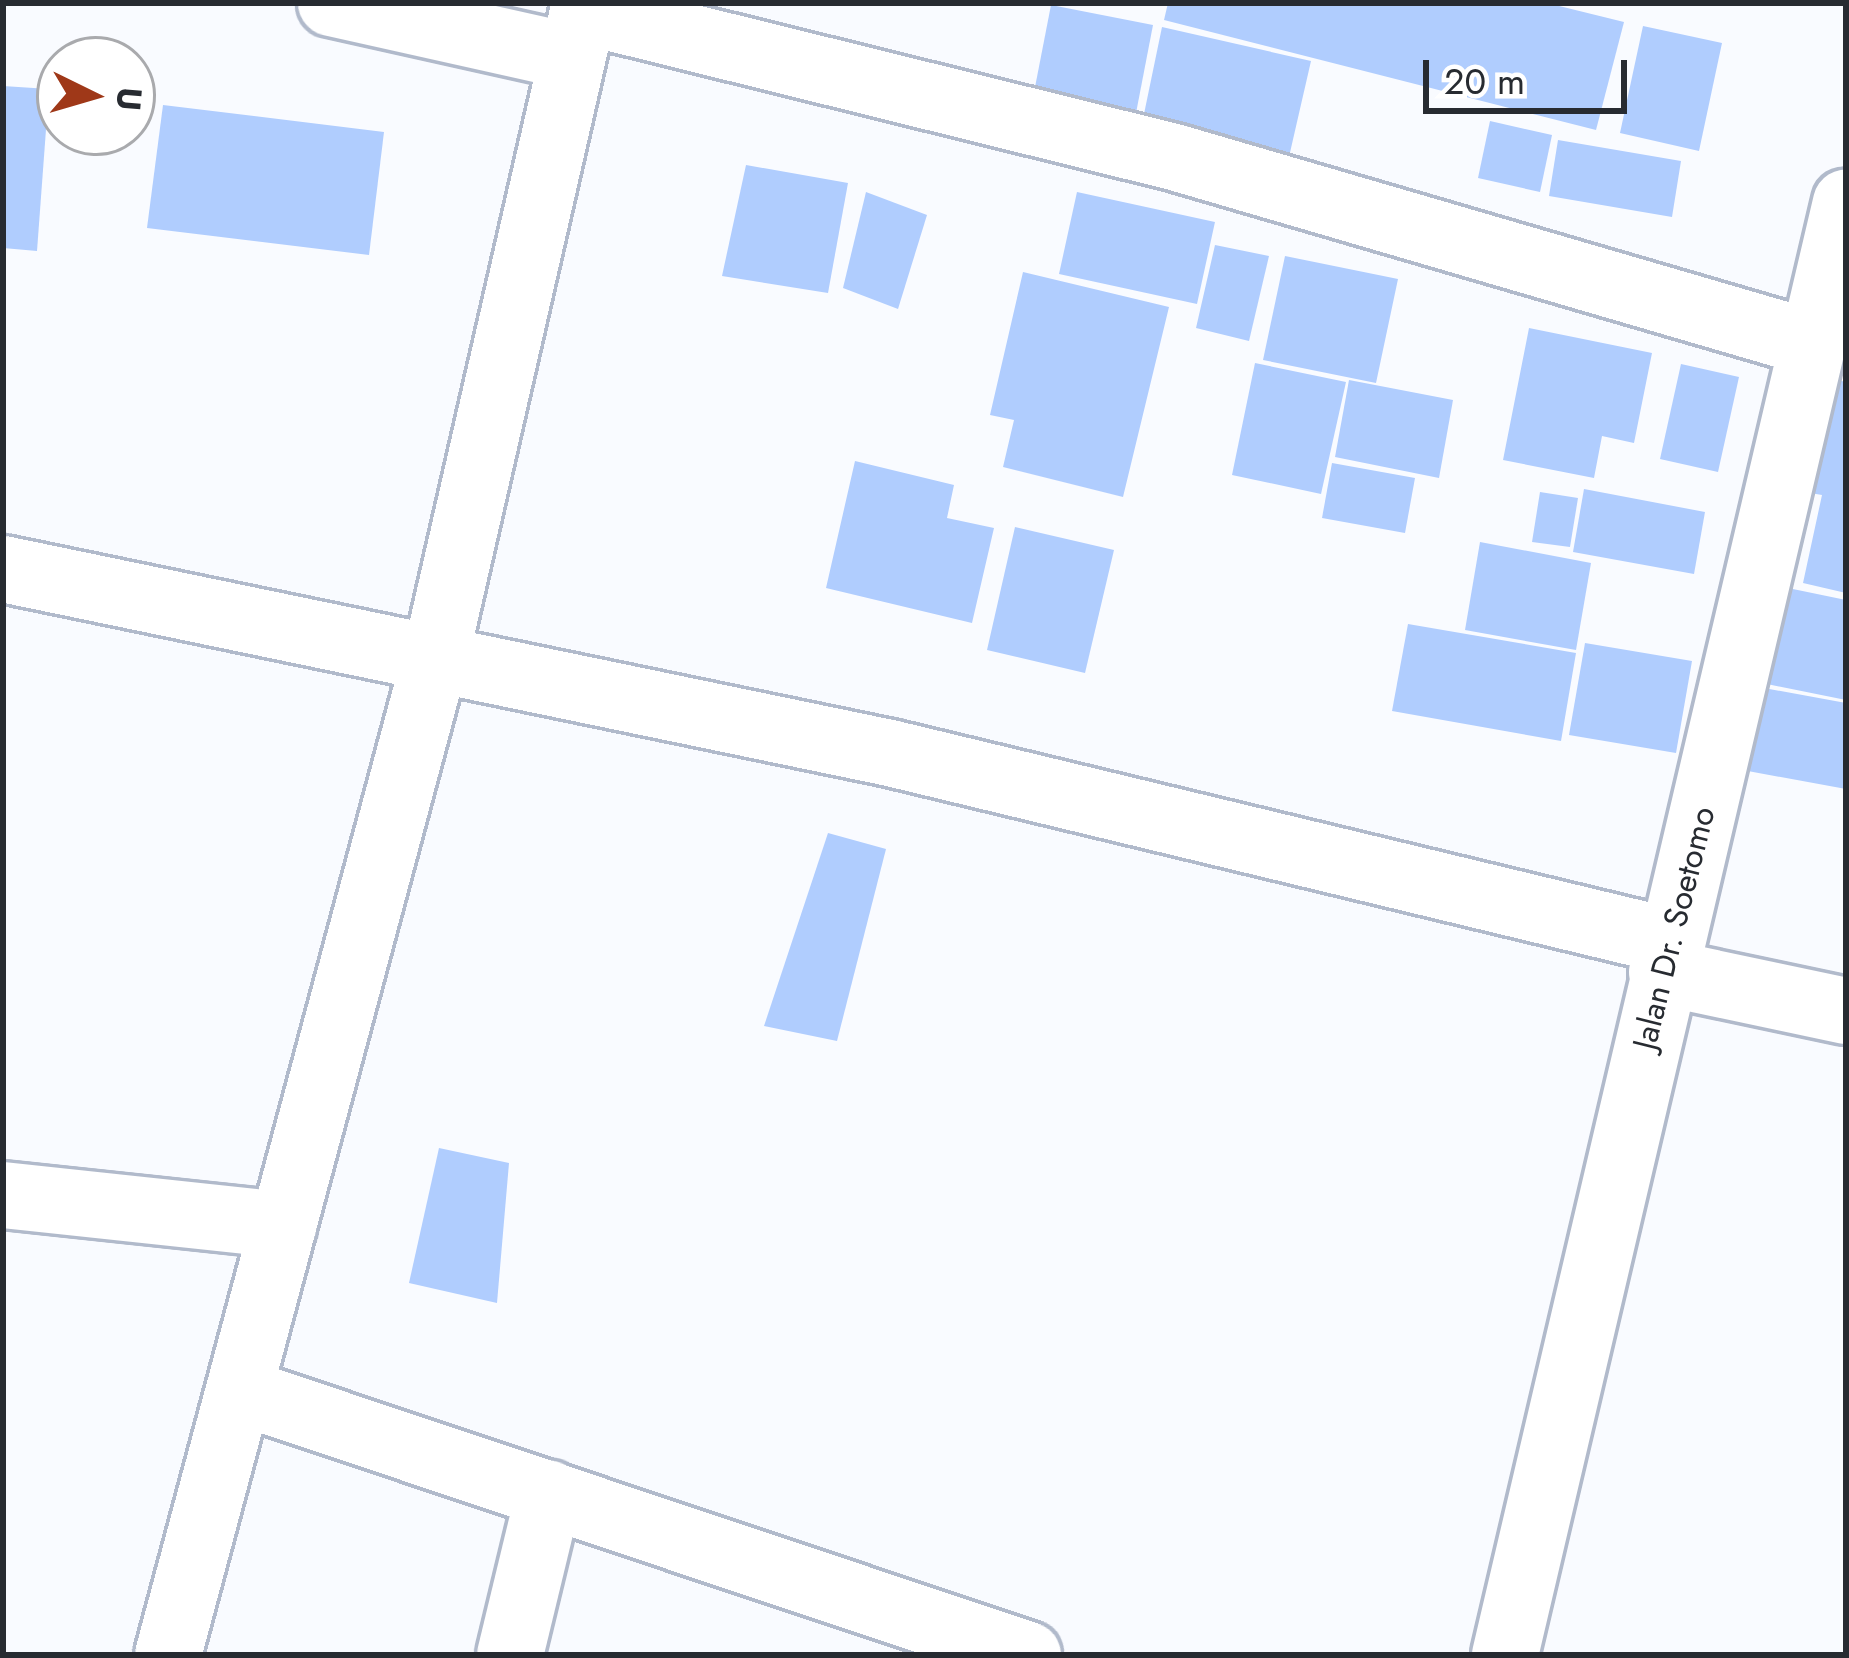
<!DOCTYPE html>
<style>
body{margin:0}
#map{position:relative;width:1849px;height:1658px;overflow:hidden;background:#f9fbff;font-family:Jost,sans-serif}
div>[style]{position:absolute}
[style*='--x']{left:calc(var(--x)*1px);top:calc(var(--y)*1px);width:calc(var(--w)*1px);rotate:calc(var(--a)*1deg)}
.building>*{inset:0;background:#b0cdfe}
.roads{filter:drop-shadow(3px 0 #b1bacb) drop-shadow(-3px 0 #b1bacb) drop-shadow(0 3px #b1bacb) drop-shadow(0 -3px #b1bacb)}
.minor>*{height:66px;margin:-33px;padding:0 33px;transform-origin:33px;border-radius:33px;background:#fff}
span{translate:-50% -50%;white-space:nowrap;text-align:center;line-height:1.15;-webkit-text-stroke:12px #fff;paint-order:stroke}
.street-label{font-size:33px;color:#272b31}
.frame{position:absolute;inset:0;border:6px solid #272b31;pointer-events:none}
.north{position:absolute;left:36px;top:36px;width:120px;height:120px;box-sizing:border-box;background:#fff;border:3px solid #a9aaad;border-radius:50%;rotate:95deg;font-size:33px;font-weight:700;line-height:48px;text-align:center;color:#272b31}
.north::after{content:'';display:block;margin:auto;width:42px;height:54px;background:#9f3818;clip-path:polygon(50% 0,100% 100%,50% 72%,0 100%)}
.scale{position:absolute;left:1423px;top:60px;width:204px;height:54px;box-sizing:border-box;border:6px solid #272b31;border-top:0;padding-left:15px;font-size:36px;line-height:42px;white-space:nowrap;color:#272b31;-webkit-text-stroke:9px #fff;paint-order:stroke}
</style>
<div id="map">
<div class="building">
<div style="clip-path:polygon(1168px 3px,1547px 3px,1624px 22px,1596px 130px,1164px 20px)"></div>
<div style="clip-path:polygon(1051px 5px,1153px 25px,1131px 139px,1029px 118px)"></div>
<div style="clip-path:polygon(1643px 26px,1722px 43px,1699px 151px,1620px 133px)"></div>
<div style="clip-path:polygon(1162px 27px,1311px 61px,1283px 183px,1138px 143px)"></div>
<div style="clip-path:polygon(3px 86px,49px 89px,37px 251px,3px 248px)"></div>
<div style="clip-path:polygon(163px 105px,384px 132px,369px 255px,147px 228px)"></div>
<div style="clip-path:polygon(1490px 121px,1552px 135px,1540px 192px,1478px 178px)"></div>
<div style="clip-path:polygon(1558px 140px,1681px 161px,1672px 217px,1549px 196px)"></div>
<div style="clip-path:polygon(746px 165px,848px 183px,828px 293px,722px 276px)"></div>
<div style="clip-path:polygon(866px 192px,927px 215px,898px 309px,843px 288px)"></div>
<div style="clip-path:polygon(1077px 192px,1215px 222px,1197px 304px,1059px 274px)"></div>
<div style="clip-path:polygon(1215px 245px,1269px 256px,1249px 341px,1196px 328px)"></div>
<div style="clip-path:polygon(1285px 256px,1398px 279px,1376px 383px,1263px 360px)"></div>
<div style="clip-path:polygon(1023px 272px,1169px 307px,1123px 497px,1003px 467px,1014px 420px,990px 415px)"></div>
<div style="clip-path:polygon(1529px 328px,1652px 353px,1634px 443px,1602px 436px,1594px 478px,1503px 460px)"></div>
<div style="clip-path:polygon(1255px 363px,1346px 382px,1321px 494px,1232px 475px)"></div>
<div style="clip-path:polygon(1681px 364px,1739px 377px,1718px 472px,1660px 459px)"></div>
<div style="clip-path:polygon(1828px 378px,1846px 382px,1846px 593px,1803px 583px,1822px 495px,1804px 492px)"></div>
<div style="clip-path:polygon(1349px 380px,1453px 400px,1439px 478px,1335px 457px)"></div>
<div style="clip-path:polygon(855px 461px,954px 485px,947px 518px,994px 528px,972px 623px,826px 588px)"></div>
<div style="clip-path:polygon(1332px 463px,1415px 478px,1405px 533px,1322px 518px)"></div>
<div style="clip-path:polygon(1584px 489px,1705px 512px,1694px 574px,1573px 552px)"></div>
<div style="clip-path:polygon(1540px 492px,1578px 498px,1570px 547px,1532px 542px)"></div>
<div style="clip-path:polygon(1015px 527px,1114px 550px,1085px 673px,987px 650px)"></div>
<div style="clip-path:polygon(1480px 542px,1591px 563px,1576px 650px,1465px 630px)"></div>
<div style="clip-path:polygon(1788px 588px,1846px 600px,1846px 700px,1767px 684px)"></div>
<div style="clip-path:polygon(1408px 624px,1576px 653px,1561px 741px,1392px 711px)"></div>
<div style="clip-path:polygon(1585px 643px,1692px 661px,1676px 753px,1569px 735px)"></div>
<div style="clip-path:polygon(1753px 686px,1846px 703px,1846px 789px,1737px 769px)"></div>
<div style="clip-path:polygon(828px 833px,886px 849px,837px 1041px,764px 1026px)"></div>
<div style="clip-path:polygon(439px 1148px,509px 1163px,497px 1303px,409px 1283px)"></div>
</div>
<div class="roads">
<div class="minor">
<div style="--x:331;--y:3;--w:247;--a:12.6"></div>
<div style="--x:584;--y:11;--w:608;--a:13.9"></div>
<div style="--x:1174;--y:157;--w:664;--a:16.28"></div>
<div style="--x:3;--y:569;--w:906;--a:11.72"></div>
<div style="--x:890;--y:753;--w:801;--a:13.57"></div>
<div style="--x:1662;--y:972;--w:188;--a:12"></div>
<div style="--x:3;--y:1195;--w:282;--a:6.1"></div>
<div style="--x:239;--y:1391;--w:832;--a:18.5"></div>
<div style="--x:168;--y:1655;--w:1031;--a:-74.99"></div>
<div style="--x:435;--y:659;--w:673;--a:-77.12"></div>
<div style="--x:510;--y:1655;--w:166;--a:-76.4"></div>
<div style="--x:1505;--y:1655;--w:1492;--a:-76.79"></div>
</div>
</div>
<div class="street-label">
<span style="left:1674px;top:928px;rotate:-76deg">Jalan Dr. Soetomo</span>
</div>
<div class="frame"></div>
<div class="north">U</div>
<div class="scale">20 m</div>
</div>
